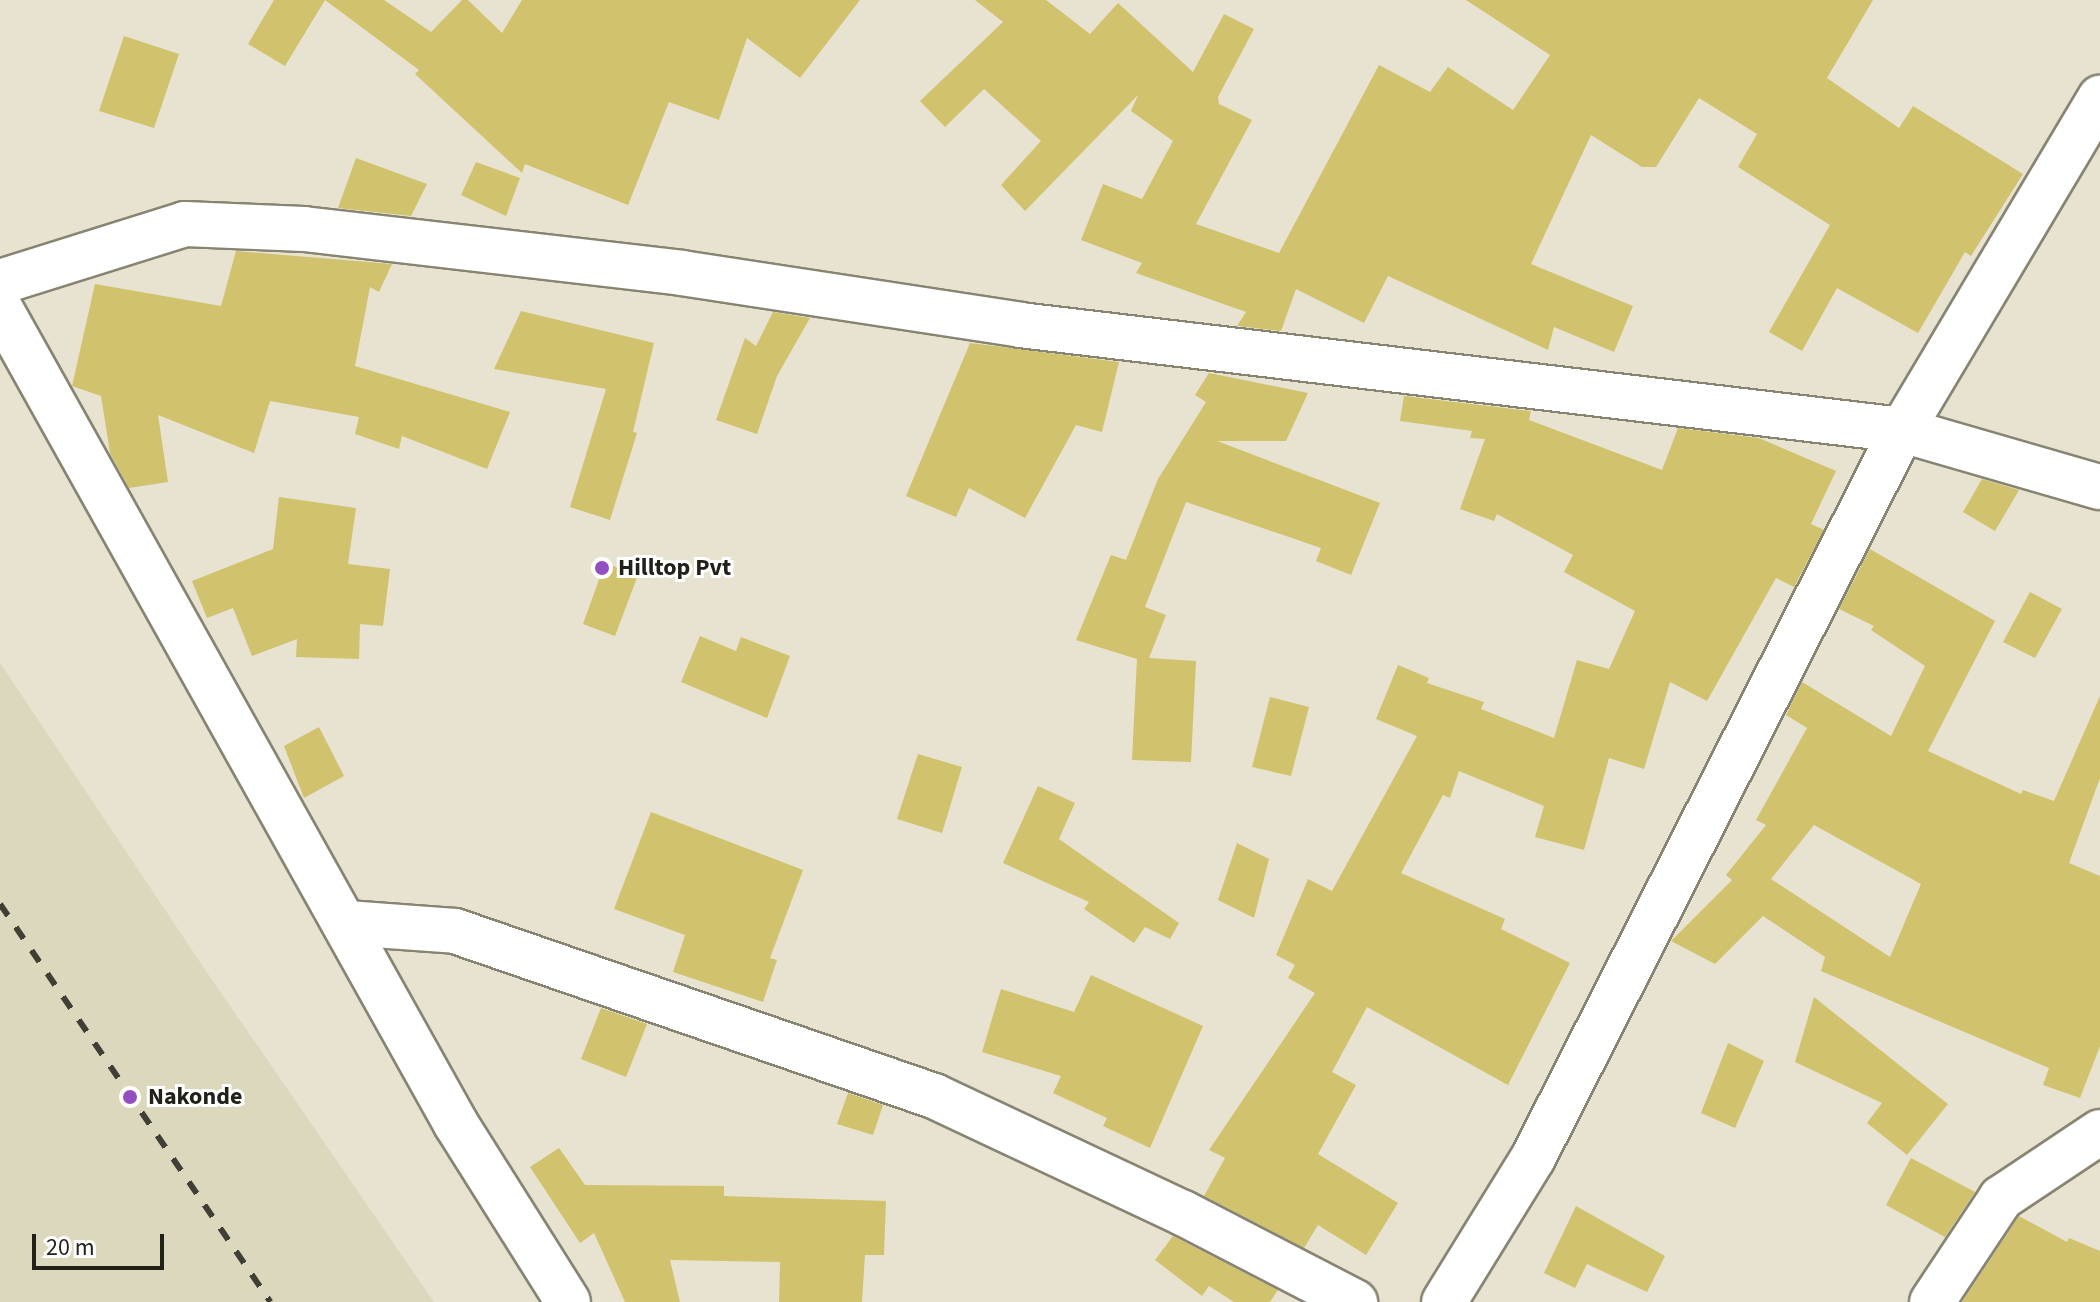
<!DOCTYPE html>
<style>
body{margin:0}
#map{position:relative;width:2100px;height:1302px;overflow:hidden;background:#e7e3d0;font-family:"Source Sans 3",sans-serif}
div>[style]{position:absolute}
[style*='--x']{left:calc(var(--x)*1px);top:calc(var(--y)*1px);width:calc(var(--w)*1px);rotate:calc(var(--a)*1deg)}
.built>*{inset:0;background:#dcd8bd}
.building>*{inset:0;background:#d1c26d}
.roads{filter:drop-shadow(2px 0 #878472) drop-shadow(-2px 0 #878472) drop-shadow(0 2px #878472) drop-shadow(0 -2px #878472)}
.minor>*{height:44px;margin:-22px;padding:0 22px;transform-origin:22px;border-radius:22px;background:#fff}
.rail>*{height:6px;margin-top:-3px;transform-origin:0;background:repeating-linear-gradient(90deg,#403f36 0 14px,transparent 0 28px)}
.dots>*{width:22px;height:22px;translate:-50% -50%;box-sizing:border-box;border:4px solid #fff;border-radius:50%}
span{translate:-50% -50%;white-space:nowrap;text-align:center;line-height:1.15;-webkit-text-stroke:6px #fff;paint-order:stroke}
.poi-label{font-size:24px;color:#212019;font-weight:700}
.left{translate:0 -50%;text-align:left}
.scale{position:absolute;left:32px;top:1234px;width:132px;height:36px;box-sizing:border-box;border:4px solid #212019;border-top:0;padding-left:10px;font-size:24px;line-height:28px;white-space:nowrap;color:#212019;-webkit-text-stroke:6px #fff;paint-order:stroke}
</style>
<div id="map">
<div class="built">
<div style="clip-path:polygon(0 663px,204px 968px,434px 1302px,0 1302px)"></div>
</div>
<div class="building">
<div style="clip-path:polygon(274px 0,384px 0,431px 32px,462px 0,468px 0,502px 33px,522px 0,860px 0,800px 78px,747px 38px,719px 120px,669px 102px,628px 205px,525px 164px,522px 173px,415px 74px,419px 70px,325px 0,285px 66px,248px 44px)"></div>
<div style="clip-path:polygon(975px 0,1046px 0,1090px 34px,1118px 3px,1193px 72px,1224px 14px,1254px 29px,1218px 97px,1219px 104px,1252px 120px,1196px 224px,1279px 253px,1379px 65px,1430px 92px,1448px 67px,1513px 110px,1550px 55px,1466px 0,1873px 0,1827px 78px,1899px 128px,1913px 106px,2023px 174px,1971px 256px,1965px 252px,1918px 333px,1837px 288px,1802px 351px,1769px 332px,1830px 225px,1738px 167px,1757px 134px,1699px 98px,1656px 167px,1642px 167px,1591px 135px,1531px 264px,1633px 306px,1614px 352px,1554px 327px,1548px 350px,1388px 276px,1364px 323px,1296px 289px,1281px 331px,1237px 326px,1246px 312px,1136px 273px,1142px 263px,1081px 240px,1103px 184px,1142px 199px,1173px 141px,1131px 111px,1138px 95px,1025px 211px,1001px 185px,1041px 141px,984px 89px,945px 127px,920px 101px,1003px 22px)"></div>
<div style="clip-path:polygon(124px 36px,179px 54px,154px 128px,99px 111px)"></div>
<div style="clip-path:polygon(356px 158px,427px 184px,411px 216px,338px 208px)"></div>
<div style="clip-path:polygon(476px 162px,520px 178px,506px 216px,461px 195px)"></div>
<div style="clip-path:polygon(236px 251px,392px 264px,379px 292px,370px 287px,355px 366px,510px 412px,487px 469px,402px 436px,399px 449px,355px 434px,359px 417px,270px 401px,254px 453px,158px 415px,168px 482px,129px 488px,110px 453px,101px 396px,72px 386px,95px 284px,221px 306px)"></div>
<div style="clip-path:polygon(521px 311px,654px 343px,633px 432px,637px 433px,610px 520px,570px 507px,606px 389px,494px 369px)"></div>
<div style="clip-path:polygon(773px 312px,810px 318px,777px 376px,757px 434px,716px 420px,745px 338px,756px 346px)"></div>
<div style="clip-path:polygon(970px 343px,1119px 362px,1102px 432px,1076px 425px,1025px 518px,969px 488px,956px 517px,906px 496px)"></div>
<div style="clip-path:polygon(1209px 373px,1308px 393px,1286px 441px,1217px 441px,1380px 503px,1351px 575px,1316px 561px,1321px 548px,1186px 502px,1145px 607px,1166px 615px,1149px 658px,1196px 661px,1191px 762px,1132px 760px,1137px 659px,1076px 640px,1111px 555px,1126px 560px,1158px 479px,1206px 402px,1195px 395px)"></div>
<div style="clip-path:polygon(1404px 396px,1531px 411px,1529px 420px,1662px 470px,1678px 428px,1759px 438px,1836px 471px,1811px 524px,1824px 530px,1794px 587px,1776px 578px,1707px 701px,1670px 682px,1644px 769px,1609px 758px,1584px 850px,1535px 837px,1544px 806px,1459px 771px,1450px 798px,1443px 795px,1401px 873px,1505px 919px,1501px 929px,1570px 963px,1508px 1085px,1367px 1007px,1332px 1072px,1356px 1085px,1318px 1154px,1398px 1203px,1366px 1255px,1318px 1225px,1304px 1248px,1204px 1196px,1225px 1158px,1209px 1150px,1315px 993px,1288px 978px,1295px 965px,1276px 955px,1308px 879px,1332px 891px,1417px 736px,1376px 719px,1398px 665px,1429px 678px,1427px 683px,1484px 702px,1481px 709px,1554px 738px,1577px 660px,1609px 669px,1635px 611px,1564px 572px,1573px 555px,1497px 514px,1494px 521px,1460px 509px,1485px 439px,1470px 438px,1472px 431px,1400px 421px)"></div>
<div style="clip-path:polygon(1982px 479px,2019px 490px,1995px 531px,1963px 512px)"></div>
<div style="clip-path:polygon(279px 497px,356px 508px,348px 564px,390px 569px,383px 626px,360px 624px,359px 659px,296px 657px,297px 639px,252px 656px,233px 608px,207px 618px,192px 581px,273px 549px)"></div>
<div style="clip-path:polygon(evenodd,1870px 549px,1995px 621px,1928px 751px,2021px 794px,2023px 790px,2054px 801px,2100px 696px,2100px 778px,2069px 863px,2100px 876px,2100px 1046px,2080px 1098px,2043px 1085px,2049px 1068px,1821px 971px,1825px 957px,1763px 916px,1715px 964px,1671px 941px,1732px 880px,1726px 875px,1766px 825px,1756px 820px,1807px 728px,1786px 715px,1802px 682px,1891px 736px,1925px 666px,1871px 630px,1874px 626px,1839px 609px,1870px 549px,1814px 825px,1921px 884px,1890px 957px,1771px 879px,1814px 825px)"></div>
<div style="clip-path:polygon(605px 563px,638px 575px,615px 636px,583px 624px)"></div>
<div style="clip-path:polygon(2030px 592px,2062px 609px,2035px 658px,2003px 642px)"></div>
<div style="clip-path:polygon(700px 636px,736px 651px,741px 637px,790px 656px,767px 718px,681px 682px)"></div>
<div style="clip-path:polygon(1270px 697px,1309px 707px,1291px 776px,1252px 767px)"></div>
<div style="clip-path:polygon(319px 727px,344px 776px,304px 798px,284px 746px)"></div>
<div style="clip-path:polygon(918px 754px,962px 767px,942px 833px,897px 819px)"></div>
<div style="clip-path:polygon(1038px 786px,1075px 803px,1059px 839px,1179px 923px,1170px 939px,1145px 927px,1134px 943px,1084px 909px,1089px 902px,1003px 863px)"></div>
<div style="clip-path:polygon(651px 812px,803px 870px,770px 958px,777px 960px,763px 1002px,673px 972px,685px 935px,614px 909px)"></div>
<div style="clip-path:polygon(1237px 843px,1269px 859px,1254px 918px,1218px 900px)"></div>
<div style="clip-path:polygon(1091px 975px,1203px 1026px,1150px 1148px,1103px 1126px,1107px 1118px,1053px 1093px,1061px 1076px,982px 1052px,1001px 989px,1074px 1012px)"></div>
<div style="clip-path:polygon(1814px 997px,1948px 1104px,1907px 1155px,1867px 1123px,1882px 1103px,1795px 1062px)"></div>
<div style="clip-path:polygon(601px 1008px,647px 1024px,626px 1077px,581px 1059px)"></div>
<div style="clip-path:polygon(1728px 1043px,1764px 1061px,1735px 1128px,1701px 1113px)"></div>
<div style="clip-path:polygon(848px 1093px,883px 1105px,873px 1135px,837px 1124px)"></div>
<div style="clip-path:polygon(559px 1148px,585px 1185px,724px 1186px,724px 1196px,886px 1201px,884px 1255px,865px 1255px,862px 1302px,779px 1302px,780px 1262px,670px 1260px,680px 1302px,625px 1302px,594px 1233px,580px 1243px,530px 1167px)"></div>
<div style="clip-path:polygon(1911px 1158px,1975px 1192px,1945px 1237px,1886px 1205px)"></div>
<div style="clip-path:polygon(1576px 1206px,1665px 1256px,1647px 1292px,1587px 1264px,1575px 1288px,1544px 1273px)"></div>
<div style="clip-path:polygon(2019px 1216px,2067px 1242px,2069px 1238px,2100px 1251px,2100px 1302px,1962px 1302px)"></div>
<div style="clip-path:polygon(1173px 1236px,1278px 1290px,1270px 1302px,1234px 1302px,1209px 1286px,1202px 1296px,1155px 1260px)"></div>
</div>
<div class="roads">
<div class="minor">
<div style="--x:0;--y:282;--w:194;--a:-17.4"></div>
<div style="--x:185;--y:224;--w:119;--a:2.4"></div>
<div style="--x:304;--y:229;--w:381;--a:6.6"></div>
<div style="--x:682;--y:273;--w:342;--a:8.7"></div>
<div style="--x:1020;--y:325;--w:888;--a:6.79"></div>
<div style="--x:1902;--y:430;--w:206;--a:16.1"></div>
<div style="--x:0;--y:308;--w:935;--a:60.8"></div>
<div style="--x:456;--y:1124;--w:210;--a:57.8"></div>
<div style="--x:347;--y:923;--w:108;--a:4.2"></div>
<div style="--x:455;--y:931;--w:507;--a:19.01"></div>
<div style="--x:934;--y:1096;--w:275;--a:25.2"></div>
<div style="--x:1183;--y:1213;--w:194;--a:27.4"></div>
<div style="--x:1444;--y:1302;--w:169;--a:-58.3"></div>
<div style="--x:1533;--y:1158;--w:816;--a:-63.12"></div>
<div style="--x:1902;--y:430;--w:387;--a:-59.2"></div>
<div style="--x:1932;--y:1302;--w:125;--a:-56.4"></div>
<div style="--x:2001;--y:1198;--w:119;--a:-33.7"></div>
</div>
</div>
<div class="rail">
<div style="--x:0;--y:904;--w:481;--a:55.8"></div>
</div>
<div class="dots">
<div style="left:602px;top:568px;background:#934ec2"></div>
<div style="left:130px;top:1097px;background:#934ec2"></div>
</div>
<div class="poi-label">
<span class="left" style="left:618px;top:568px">Hilltop Pvt</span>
<span class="left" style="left:148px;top:1097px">Nakonde</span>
</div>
<div class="scale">20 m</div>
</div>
